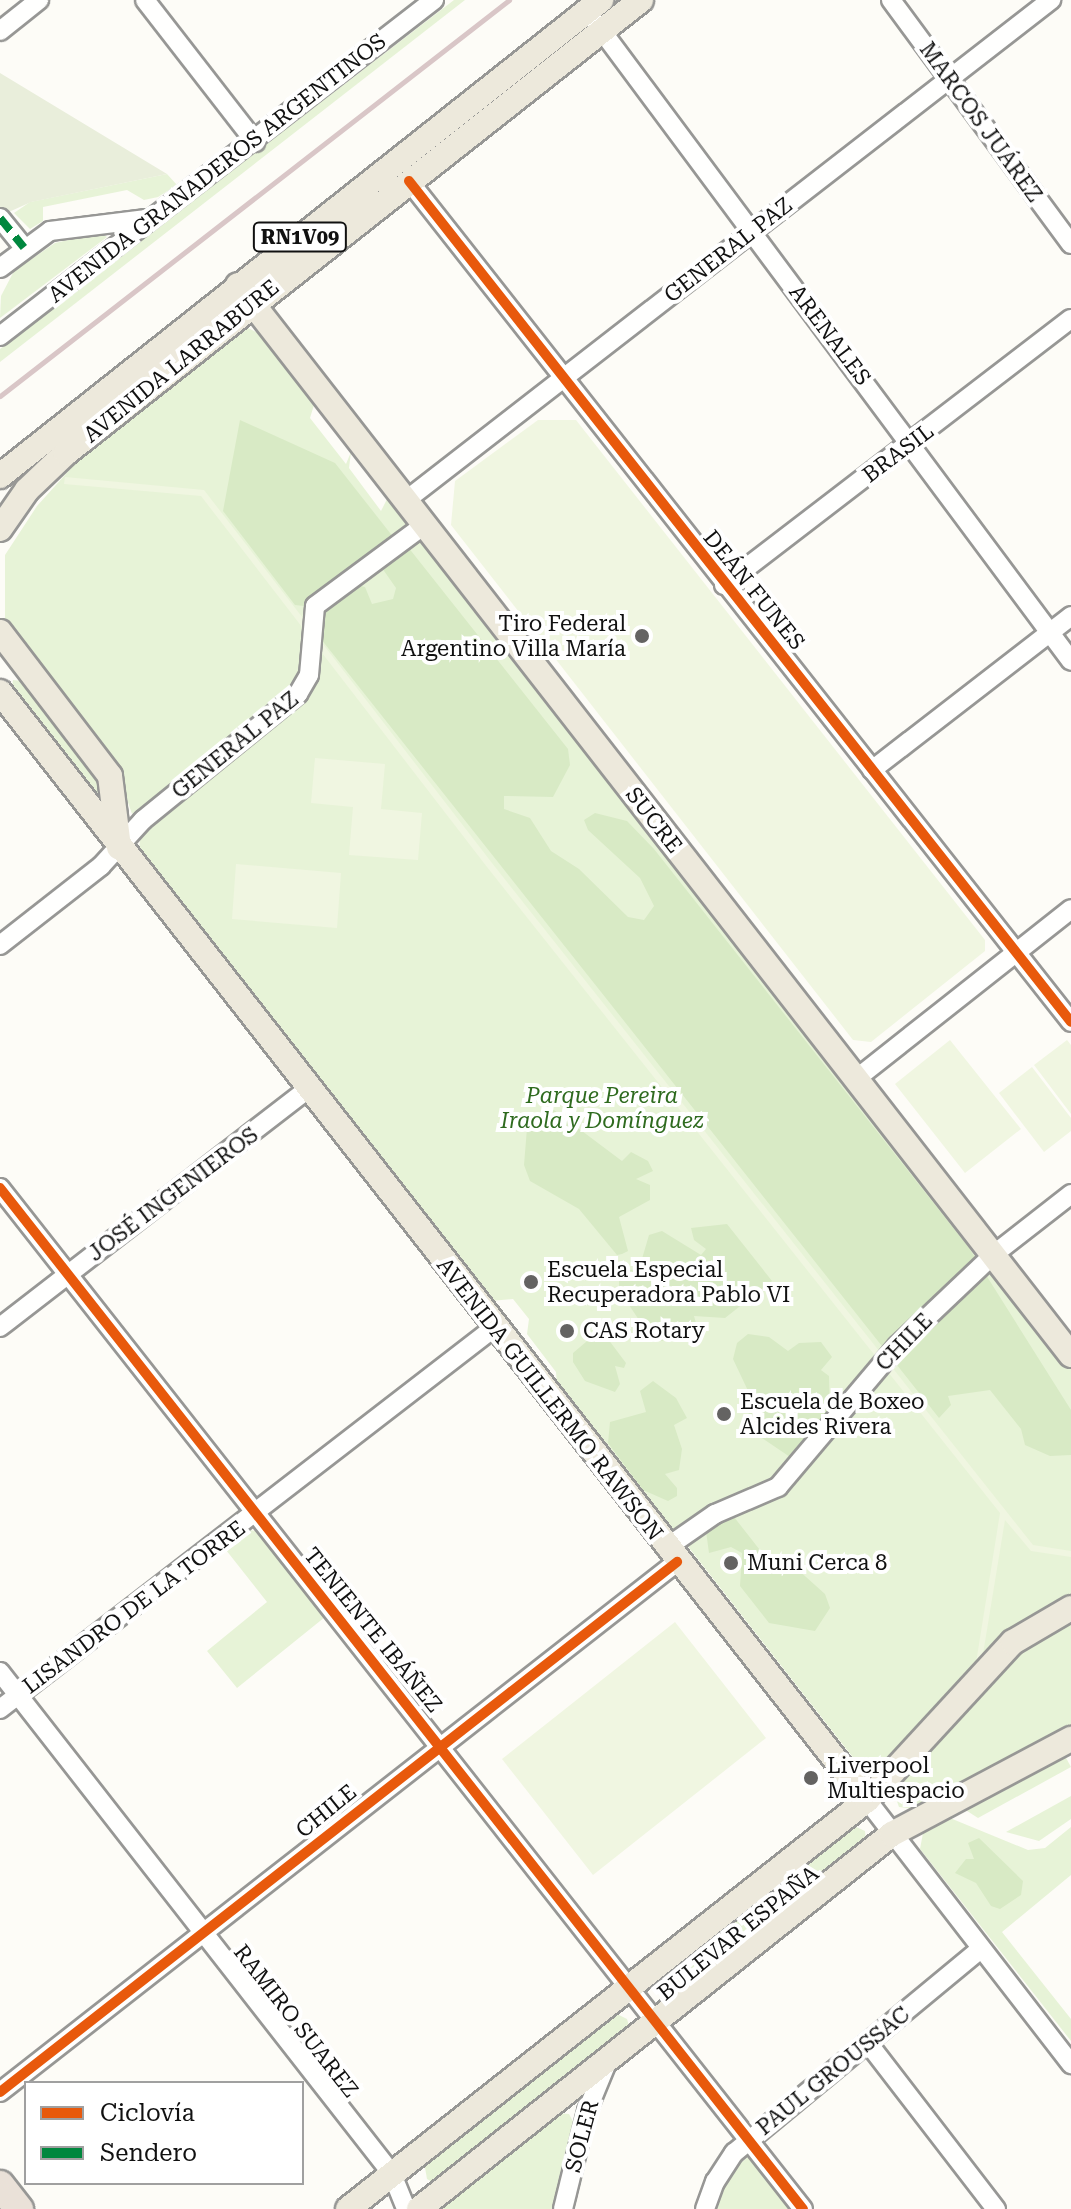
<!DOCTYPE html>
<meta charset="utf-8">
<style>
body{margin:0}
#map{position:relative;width:1071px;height:2209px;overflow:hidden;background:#fdfcf7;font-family:"Roboto Serif",serif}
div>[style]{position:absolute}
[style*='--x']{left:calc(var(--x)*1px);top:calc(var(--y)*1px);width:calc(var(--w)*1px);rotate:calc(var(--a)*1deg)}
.green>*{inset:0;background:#e7f3d7}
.forest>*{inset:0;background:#d8eac5}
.cemetery>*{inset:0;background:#e9eedb}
.pitch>*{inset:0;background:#f0f6e1}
.roads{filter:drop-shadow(2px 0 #979795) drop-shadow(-2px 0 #979795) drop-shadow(0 2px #979795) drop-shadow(0 -2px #979795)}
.minor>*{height:18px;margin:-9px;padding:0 9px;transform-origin:9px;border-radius:9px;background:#fffffe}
.major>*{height:24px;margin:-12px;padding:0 12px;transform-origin:12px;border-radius:12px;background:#ede9dc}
.highway>*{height:28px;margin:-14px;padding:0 14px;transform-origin:14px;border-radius:14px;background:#eae1d8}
.rail>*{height:5px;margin:-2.5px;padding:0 2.5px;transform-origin:2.5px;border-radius:2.5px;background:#d9c6c7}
.quiet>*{height:8px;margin-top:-4px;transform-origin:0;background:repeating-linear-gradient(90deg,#00873e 0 16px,transparent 0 24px)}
.cycleway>*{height:10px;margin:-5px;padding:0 5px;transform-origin:5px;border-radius:5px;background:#e8590c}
.dots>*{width:22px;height:22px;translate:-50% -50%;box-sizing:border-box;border:4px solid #fff;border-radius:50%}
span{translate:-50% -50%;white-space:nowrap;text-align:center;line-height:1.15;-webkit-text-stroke:8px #fff;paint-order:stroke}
.shield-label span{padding:2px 6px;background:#fff;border:2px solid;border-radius:6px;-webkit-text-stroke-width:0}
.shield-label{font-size:20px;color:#111;font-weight:700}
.street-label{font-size:22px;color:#111}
.poi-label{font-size:22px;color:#111}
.right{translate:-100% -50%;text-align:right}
.left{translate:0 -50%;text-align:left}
.park-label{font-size:22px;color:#2f6b1f;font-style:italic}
.legend{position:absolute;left:24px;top:2081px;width:280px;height:104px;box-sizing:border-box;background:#fff;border:2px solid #a0a0a0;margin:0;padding:10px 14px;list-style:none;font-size:24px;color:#111}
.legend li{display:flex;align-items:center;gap:16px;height:40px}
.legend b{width:40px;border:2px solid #a0a0a0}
</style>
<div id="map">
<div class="green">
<div style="clip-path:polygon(454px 0,465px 0,0 362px,0 349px)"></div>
<div style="clip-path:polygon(167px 174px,177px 185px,158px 197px,144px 200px,127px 190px,43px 207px,43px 221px,30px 229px,14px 213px,30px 202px)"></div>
<div style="clip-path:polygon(100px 233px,107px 237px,0 318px,1px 296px,14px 271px,55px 243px)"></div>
<div style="clip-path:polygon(248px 328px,262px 335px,314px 405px,310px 418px,346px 464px,351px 452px,349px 468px,381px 511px,387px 499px,410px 528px,306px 611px,301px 682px,132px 814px,118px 773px,5px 619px,5px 555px,37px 506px,82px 456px,240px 329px)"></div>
<div style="clip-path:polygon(418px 539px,983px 1257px,775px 1483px,683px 1529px,668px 1529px,557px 1386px,556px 1372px,527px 1334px,529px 1319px,513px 1299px,490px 1301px,139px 849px,141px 833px,298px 704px,316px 614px)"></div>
<div style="clip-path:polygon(13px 680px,22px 681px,102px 786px,101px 794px,96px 796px,12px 689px)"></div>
<div style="clip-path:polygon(991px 1266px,1071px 1368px,1071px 1595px,1021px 1621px,990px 1647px,881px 1774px,869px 1778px,686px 1544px,715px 1520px,771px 1498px,899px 1350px)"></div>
<div style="clip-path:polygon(249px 1530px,256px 1531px,325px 1617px,237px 1688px,207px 1651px,267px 1602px,226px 1550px)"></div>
<div style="clip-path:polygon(1071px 1619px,1071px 1729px,915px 1809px,899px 1807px,895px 1796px,900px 1782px,1011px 1657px)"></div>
<div style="clip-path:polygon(1065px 1756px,1071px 1767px,978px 1818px,964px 1809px)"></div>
<div style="clip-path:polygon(1071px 1796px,1071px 1819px,1039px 1841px,1006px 1832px)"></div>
<div style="clip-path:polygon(950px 1818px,1028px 1850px,1045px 1848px,1071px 1827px,1071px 1875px,1002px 1932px,1071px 2019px,1071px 2041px,920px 1849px,923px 1833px)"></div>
<div style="clip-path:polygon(852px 1825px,865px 1831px,866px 1842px,667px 1999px,659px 1995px,655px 1982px)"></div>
<div style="clip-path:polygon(615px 2013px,627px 2019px,630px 2029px,434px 2183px,427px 2179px,424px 2162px)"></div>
<div style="clip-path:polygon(557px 2113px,569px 2114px,575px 2125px,559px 2209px,437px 2209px)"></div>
<div style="clip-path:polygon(748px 2157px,751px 2158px,794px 2209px,714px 2209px,732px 2170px)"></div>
</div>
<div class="forest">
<div style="clip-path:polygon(240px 420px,335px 463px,394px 538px,304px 606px,295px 605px,223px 511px)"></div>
<div style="clip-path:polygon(408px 547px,568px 749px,570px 765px,553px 797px,504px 796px,504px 809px,530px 818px,551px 851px,579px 869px,628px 917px,644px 920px,654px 906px,640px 878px,588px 830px,584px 820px,595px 813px,627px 821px,654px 849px,969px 1248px,1071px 1410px,1071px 1455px,1050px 1456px,1025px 1445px,1021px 1429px,990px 1390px,948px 1396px,951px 1405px,939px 1418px,321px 639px,318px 631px,324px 611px,356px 585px,365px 587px,372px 604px,393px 599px,396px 588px,382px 568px,385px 559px)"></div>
<div style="clip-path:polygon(554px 1110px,622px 1161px,631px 1152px,648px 1161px,653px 1171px,636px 1179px,650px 1185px,650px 1200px,619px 1217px,628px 1251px,622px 1254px,617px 1255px,579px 1209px,530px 1181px,524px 1165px,527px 1128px,535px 1115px)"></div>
<div style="clip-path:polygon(727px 1224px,772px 1281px,725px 1318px,694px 1316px,698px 1330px,690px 1340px,653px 1341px,619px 1290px,619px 1271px,639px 1269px,649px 1235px,662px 1231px,701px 1255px,706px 1249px,694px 1240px,691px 1228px)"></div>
<div style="clip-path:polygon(748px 1334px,769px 1337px,788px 1351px,799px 1343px,821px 1342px,832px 1357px,821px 1370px,829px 1376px,830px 1418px,790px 1457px,759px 1436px,748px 1412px,750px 1395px,733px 1359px,737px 1343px)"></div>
<div style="clip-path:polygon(593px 1336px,608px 1339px,626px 1363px,624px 1368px,615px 1366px,620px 1384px,615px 1392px,585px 1381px,573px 1362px,573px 1353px)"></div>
<div style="clip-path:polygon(653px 1381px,676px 1398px,687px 1418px,674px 1425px,682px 1449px,679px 1470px,665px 1474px,677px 1488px,677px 1496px,668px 1501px,643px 1490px,608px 1443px,610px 1422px,646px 1412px,640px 1391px)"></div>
<div style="clip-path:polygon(734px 1517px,767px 1559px,786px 1559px,825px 1594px,830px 1608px,815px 1631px,769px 1623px,740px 1586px,742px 1553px,731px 1547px,709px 1553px,706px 1531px,712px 1524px)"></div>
<div style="clip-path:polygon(979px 1838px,1023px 1881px,1021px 1895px,1000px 1909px,991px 1906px,976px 1883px,955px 1873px,966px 1859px,974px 1859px,968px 1843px)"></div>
</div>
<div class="cemetery">
<div style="clip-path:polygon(0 73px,167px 174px,31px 202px,0 216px)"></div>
</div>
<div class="pitch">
<div style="clip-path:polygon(538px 420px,576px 420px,985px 940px,985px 951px,871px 1042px,853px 1040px,451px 525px,455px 481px)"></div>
<div style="clip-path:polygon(65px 477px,204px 490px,492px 863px,1033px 1545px,1071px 1551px,1071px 1557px,1031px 1551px,1005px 1520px,983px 1654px,976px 1663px,1000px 1513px,487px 867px,201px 496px,64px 484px)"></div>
<div style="clip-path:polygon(315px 758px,385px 764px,381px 809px,422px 813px,418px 860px,349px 855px,353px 807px,311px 803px)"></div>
<div style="clip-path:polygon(236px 864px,341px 873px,337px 928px,232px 919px)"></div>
<div style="clip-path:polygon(950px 1040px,1021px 1129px,965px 1173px,895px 1084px)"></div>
<div style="clip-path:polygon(1067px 1040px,1071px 1045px,1071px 1114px,1034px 1065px)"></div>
<div style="clip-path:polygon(1032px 1067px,1071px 1118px,1071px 1131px,1044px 1152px,999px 1093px)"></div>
<div style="clip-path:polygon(675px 1622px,766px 1738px,593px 1875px,502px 1759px)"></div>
</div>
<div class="roads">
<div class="minor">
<div style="--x:145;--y:0;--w:180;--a:52.2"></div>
<div style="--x:891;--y:0;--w:303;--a:53.6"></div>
<div style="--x:596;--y:23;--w:795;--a:53.33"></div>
<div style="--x:0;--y:31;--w:50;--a:-38.5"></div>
<div style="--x:409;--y:181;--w:1070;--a:51.79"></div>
<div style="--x:0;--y:218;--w:38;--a:51"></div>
<div style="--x:0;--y:268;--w:62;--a:-36.5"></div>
<div style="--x:50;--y:231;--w:97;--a:-7.1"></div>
<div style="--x:0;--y:336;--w:549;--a:-37.75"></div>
<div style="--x:405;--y:501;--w:818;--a:-37.8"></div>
<div style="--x:724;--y:585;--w:437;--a:-37.5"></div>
<div style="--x:872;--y:770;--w:252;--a:-37.7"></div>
<div style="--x:0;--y:945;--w:128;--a:-38"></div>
<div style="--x:101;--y:866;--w:62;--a:-47.6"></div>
<div style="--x:143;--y:820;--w:200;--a:-39.1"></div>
<div style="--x:298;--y:694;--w:22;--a:-60"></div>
<div style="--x:309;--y:675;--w:69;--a:-85"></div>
<div style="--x:315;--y:606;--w:136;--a:-36.6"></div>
<div style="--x:856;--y:1079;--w:274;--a:-38.3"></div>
<div style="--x:0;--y:1188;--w:1299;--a:51.82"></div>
<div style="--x:0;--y:1327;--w:389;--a:-37.7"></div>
<div style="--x:666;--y:1548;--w:60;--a:-34.8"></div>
<div style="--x:715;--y:1514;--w:69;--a:-23.2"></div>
<div style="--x:778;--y:1487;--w:185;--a:-49.8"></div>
<div style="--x:897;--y:1346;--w:132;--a:-43.5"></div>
<div style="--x:993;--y:1255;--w:99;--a:-38"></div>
<div style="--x:0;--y:1672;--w:637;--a:52.01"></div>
<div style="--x:392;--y:2174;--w:38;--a:68"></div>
<div style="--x:0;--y:1709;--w:625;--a:-37.66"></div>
<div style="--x:867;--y:1800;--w:334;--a:52.3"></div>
<div style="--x:868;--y:2043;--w:210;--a:52.4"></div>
<div style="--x:0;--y:2092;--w:860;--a:-38.06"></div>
<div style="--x:563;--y:2209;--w:101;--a:-76.2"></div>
<div style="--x:587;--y:2111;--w:50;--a:-67.6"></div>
<div style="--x:705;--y:2209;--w:29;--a:-70"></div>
<div style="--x:715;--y:2182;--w:35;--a:-57"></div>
<div style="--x:734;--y:2153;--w:320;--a:-39.6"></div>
</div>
<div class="major">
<div style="--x:238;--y:285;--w:1356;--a:52.1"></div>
<div style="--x:0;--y:476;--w:767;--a:-38.38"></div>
<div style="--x:0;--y:529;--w:47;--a:-55.3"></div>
<div style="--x:27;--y:490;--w:54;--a:-43.5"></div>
<div style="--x:66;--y:453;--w:732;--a:-38.23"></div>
<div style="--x:0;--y:632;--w:181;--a:52.6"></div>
<div style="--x:110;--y:776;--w:72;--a:82.8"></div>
<div style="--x:0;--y:692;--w:1407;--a:51.96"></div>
<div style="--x:348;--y:2209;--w:661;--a:-38.24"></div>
<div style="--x:867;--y:1800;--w:215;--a:-47.3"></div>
<div style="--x:1013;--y:1642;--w:67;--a:-30.4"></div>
<div style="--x:419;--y:2209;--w:604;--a:-38.41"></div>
<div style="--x:892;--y:1834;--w:203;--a:-28"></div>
</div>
<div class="highway">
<div style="--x:0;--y:2185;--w:31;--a:52"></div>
</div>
</div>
<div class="rail">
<div style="--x:0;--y:396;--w:645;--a:-37.88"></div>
</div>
<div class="quiet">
<div style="--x:0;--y:218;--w:38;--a:51"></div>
</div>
<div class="cycleway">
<div style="--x:409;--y:181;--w:1070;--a:51.79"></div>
<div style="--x:0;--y:1188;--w:1299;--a:51.82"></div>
<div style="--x:0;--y:2092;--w:860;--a:-38.06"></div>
</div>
<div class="dots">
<div style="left:642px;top:636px;background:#646362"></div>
<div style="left:531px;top:1282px;background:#646362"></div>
<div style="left:567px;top:1331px;background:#646362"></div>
<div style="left:724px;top:1414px;background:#646362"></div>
<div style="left:731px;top:1563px;background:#646362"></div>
<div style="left:811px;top:1778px;background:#646362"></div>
</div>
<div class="shield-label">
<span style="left:300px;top:237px">RN1V09</span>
</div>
<div class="street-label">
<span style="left:981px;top:122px;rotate:54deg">MARCOS JUÁREZ</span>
<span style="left:217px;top:168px;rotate:-38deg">AVENIDA GRANADEROS ARGENTINOS</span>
<span style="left:728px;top:250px;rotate:-38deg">GENERAL PAZ</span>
<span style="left:830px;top:335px;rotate:53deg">ARENALES</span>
<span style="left:181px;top:361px;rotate:-39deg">AVENIDA LARRABURE</span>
<span style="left:898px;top:453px;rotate:-37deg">BRASIL</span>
<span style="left:754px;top:590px;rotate:51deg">DEÁN FUNES</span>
<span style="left:235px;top:745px;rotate:-39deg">GENERAL PAZ</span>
<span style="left:654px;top:820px;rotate:52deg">SUCRE</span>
<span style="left:173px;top:1194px;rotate:-37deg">JOSÉ INGENIEROS</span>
<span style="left:904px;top:1342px;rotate:-46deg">CHILE</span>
<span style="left:550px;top:1399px;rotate:52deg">AVENIDA GUILLERMO RAWSON</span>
<span style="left:134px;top:1607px;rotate:-37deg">LISANDRO DE LA TORRE</span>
<span style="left:373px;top:1630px;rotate:51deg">TENIENTE IBÁÑEZ</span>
<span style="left:326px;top:1811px;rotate:-39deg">CHILE</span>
<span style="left:738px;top:1933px;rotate:-39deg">BULEVAR ESPAÑA</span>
<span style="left:296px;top:2021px;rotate:52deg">RAMIRO SUAREZ</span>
<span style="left:833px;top:2071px;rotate:-39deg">PAUL GROUSSAC</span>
<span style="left:582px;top:2136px;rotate:-75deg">SOLER</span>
</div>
<div class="poi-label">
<span class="right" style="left:626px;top:636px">Tiro Federal<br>Argentino Villa María</span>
<span class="left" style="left:547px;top:1282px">Escuela Especial<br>Recuperadora Pablo VI</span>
<span class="left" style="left:583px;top:1331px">CAS Rotary</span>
<span class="left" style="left:740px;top:1414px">Escuela de Boxeo<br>Alcides Rivera</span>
<span class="left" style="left:747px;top:1563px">Muni Cerca 8</span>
<span class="left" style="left:827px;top:1778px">Liverpool<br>Multiespacio</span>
</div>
<div class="park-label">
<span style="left:602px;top:1108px">Parque Pereira<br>Iraola y Domínguez</span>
</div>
<ul class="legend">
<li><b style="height:10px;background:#e8590c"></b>Ciclovía</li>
<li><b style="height:10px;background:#00873e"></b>Sendero</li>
</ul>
</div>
